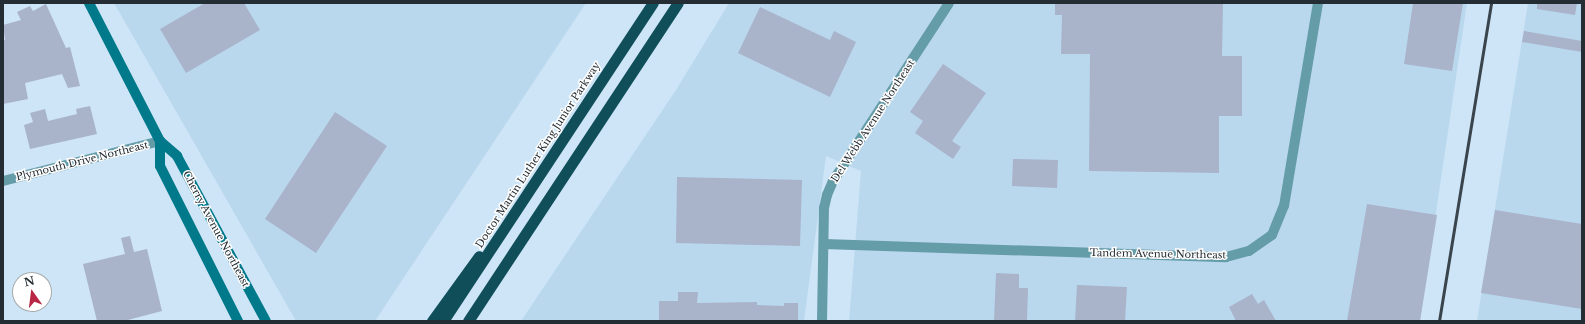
<!DOCTYPE html>
<style>
body{margin:0}
#map{position:relative;width:1585px;height:324px;overflow:hidden;background:#cde5f6;font-family:"Libre Baskerville",serif}
div>[style]{position:absolute}
[style*='--x']{left:calc(var(--x)*1px);top:calc(var(--y)*1px);width:calc(var(--w)*1px);rotate:calc(var(--a)*1deg)}
.built>*{inset:0;background:#bad8ed}
.building>*{inset:0;background:#a9b3ca}
.minor>*{height:10px;margin:-5px;padding:0 5px;transform-origin:5px;border-radius:5px;background:#649ca8}
.tertiary>*{height:10px;margin:-5px;padding:0 5px;transform-origin:5px;border-radius:5px;background:#649ca8}
.secondary>*{height:10px;margin:-5px;padding:0 5px;transform-origin:5px;border-radius:5px;background:#00798b}
.trunk>*{height:11px;margin:-5.5px;padding:0 5.5px;transform-origin:5.5px;border-radius:5.5px;background:#104e5a}
.rail>*{height:3px;margin:-1.5px;padding:0 1.5px;transform-origin:1.5px;border-radius:1.5px;background:#39444c}
span{translate:-50% -50%;white-space:nowrap;text-align:center;line-height:1.15;-webkit-text-stroke:3px #fff;paint-order:stroke}
.street-label{font-size:10px;color:#242d33}
.frame{position:absolute;inset:0;border:4px solid #242d33;pointer-events:none}
.north{position:absolute;left:12px;top:272px;width:40px;height:40px;box-sizing:border-box;background:#fff;border:1px solid #a7abad;border-radius:50%;rotate:346deg;font-size:11px;font-weight:700;line-height:16px;text-align:center;color:#242d33}
.north::after{content:'';display:block;margin:auto;width:14px;height:18px;background:#b82743;clip-path:polygon(50% 0,100% 100%,50% 72%,0 100%)}
</style>
<div id="map">
<div class="built">
<div style="clip-path:polygon(114px 3px,586px 3px,375px 321px,296px 321px)"></div>
<div style="clip-path:polygon(729px 3px,1467px 3px,1420px 321px,849px 321px,861px 171px,826px 156px,804px 321px,521px 321px,676px 90px)"></div>
<div style="clip-path:polygon(1528px 3px,1582px 3px,1582px 321px,1477px 321px)"></div>
</div>
<div class="building">
<div style="clip-path:polygon(205px 3px,244px 3px,260px 30px,186px 73px,160px 29px)"></div>
<div style="clip-path:polygon(1055px 3px,1223px 3px,1222px 56px,1242px 56px,1242px 116px,1219px 116px,1219px 173px,1089px 171px,1090px 54px,1061px 54px,1062px 15px,1055px 15px)"></div>
<div style="clip-path:polygon(1413px 3px,1463px 3px,1452px 71px,1404px 64px)"></div>
<div style="clip-path:polygon(1537px 3px,1577px 3px,1575px 15px,1537px 9px)"></div>
<div style="clip-path:polygon(46px 4px,66px 48px,70px 47px,80px 86px,68px 88px,62px 74px,25px 83px,28px 99px,3px 104px,3px 40px,5px 40px,3px 25px,21px 20px,17px 12px,30px 6px,33px 11px)"></div>
<div style="clip-path:polygon(760px 7px,830px 40px,834px 31px,856px 42px,830px 97px,738px 53px)"></div>
<div style="clip-path:polygon(1524px 31px,1582px 41px,1582px 52px,1522px 42px)"></div>
<div style="clip-path:polygon(943px 64px,986px 93px,952px 141px,961px 147px,953px 159px,915px 133px,923px 121px,910px 112px)"></div>
<div style="clip-path:polygon(90px 106px,97px 134px,30px 149px,24px 125px,33px 122px,30px 113px,45px 109px,48px 121px,77px 114px,76px 109px)"></div>
<div style="clip-path:polygon(335px 112px,387px 146px,316px 253px,265px 219px)"></div>
<div style="clip-path:polygon(1013px 159px,1058px 160px,1057px 188px,1012px 186px)"></div>
<div style="clip-path:polygon(677px 177px,802px 180px,800px 246px,676px 243px)"></div>
<div style="clip-path:polygon(1367px 204px,1437px 215px,1420px 321px,1347px 321px)"></div>
<div style="clip-path:polygon(1495px 210px,1582px 224px,1582px 309px,1481px 293px)"></div>
<div style="clip-path:polygon(130px 236px,134px 252px,147px 249px,162px 311px,124px 321px,97px 321px,83px 264px,125px 254px,121px 238px)"></div>
<div style="clip-path:polygon(996px 273px,1019px 274px,1019px 288px,1028px 288px,1027px 321px,994px 321px)"></div>
<div style="clip-path:polygon(1077px 285px,1127px 287px,1125px 321px,1075px 321px)"></div>
<div style="clip-path:polygon(678px 292px,698px 292px,697px 303px,757px 302px,757px 305px,784px 306px,784px 303px,798px 303px,798px 321px,659px 321px,659px 301px,678px 301px)"></div>
<div style="clip-path:polygon(1252px 294px,1258px 304px,1264px 300px,1276px 321px,1236px 321px,1229px 307px)"></div>
</div>
<div class="minor">
<div style="--x:824;--y:244;--w:402;--a:1.9"></div>
<div style="--x:1226;--y:257;--w:24;--a:-15"></div>
<div style="--x:1249;--y:251;--w:28;--a:-35"></div>
<div style="--x:1272;--y:235;--w:31;--a:-68"></div>
<div style="--x:1284;--y:206;--w:206;--a:-80.5"></div>
<div style="--x:822;--y:321;--w:113;--a:-89"></div>
<div style="--x:824;--y:208;--w:13;--a:-77"></div>
<div style="--x:827;--y:195;--w:15;--a:-67"></div>
<div style="--x:833;--y:181;--w:212;--a:-56.9"></div>
</div>
<div class="tertiary">
<div style="--x:3;--y:181;--w:162;--a:-14.3"></div>
</div>
<div class="secondary">
<div style="--x:89;--y:3;--w:155;--a:62.8"></div>
<div style="--x:160;--y:141;--w:23;--a:41"></div>
<div style="--x:177;--y:156;--w:187;--a:61.7"></div>
<div style="--x:160;--y:141;--w:25;--a:90"></div>
<div style="--x:160;--y:166;--w:174;--a:63.3"></div>
</div>
<div class="trunk">
<div style="--x:432;--y:321;--w:80;--a:-54.1"></div>
<div style="--x:443;--y:321;--w:381;--a:-56.6"></div>
<div style="--x:468;--y:321;--w:381;--a:-56.6"></div>
</div>
<div class="rail">
<div style="--x:1439;--y:321;--w:322;--a:-80.7"></div>
</div>
<div class="street-label">
<span style="left:873px;top:121px;rotate:-57deg">Del Webb Avenue Northeast</span>
<span style="left:538px;top:155px;rotate:-57deg">Doctor Martin Luther King Junior Parkway</span>
<span style="left:82px;top:161px;rotate:-14deg">Plymouth Drive Northeast</span>
<span style="left:216px;top:229px;rotate:62deg">Cherry Avenue Northeast</span>
<span style="left:1158px;top:254px;rotate:1deg">Tandem Avenue Northeast</span>
</div>
<div class="frame"></div>
<div class="north">N</div>
</div>
